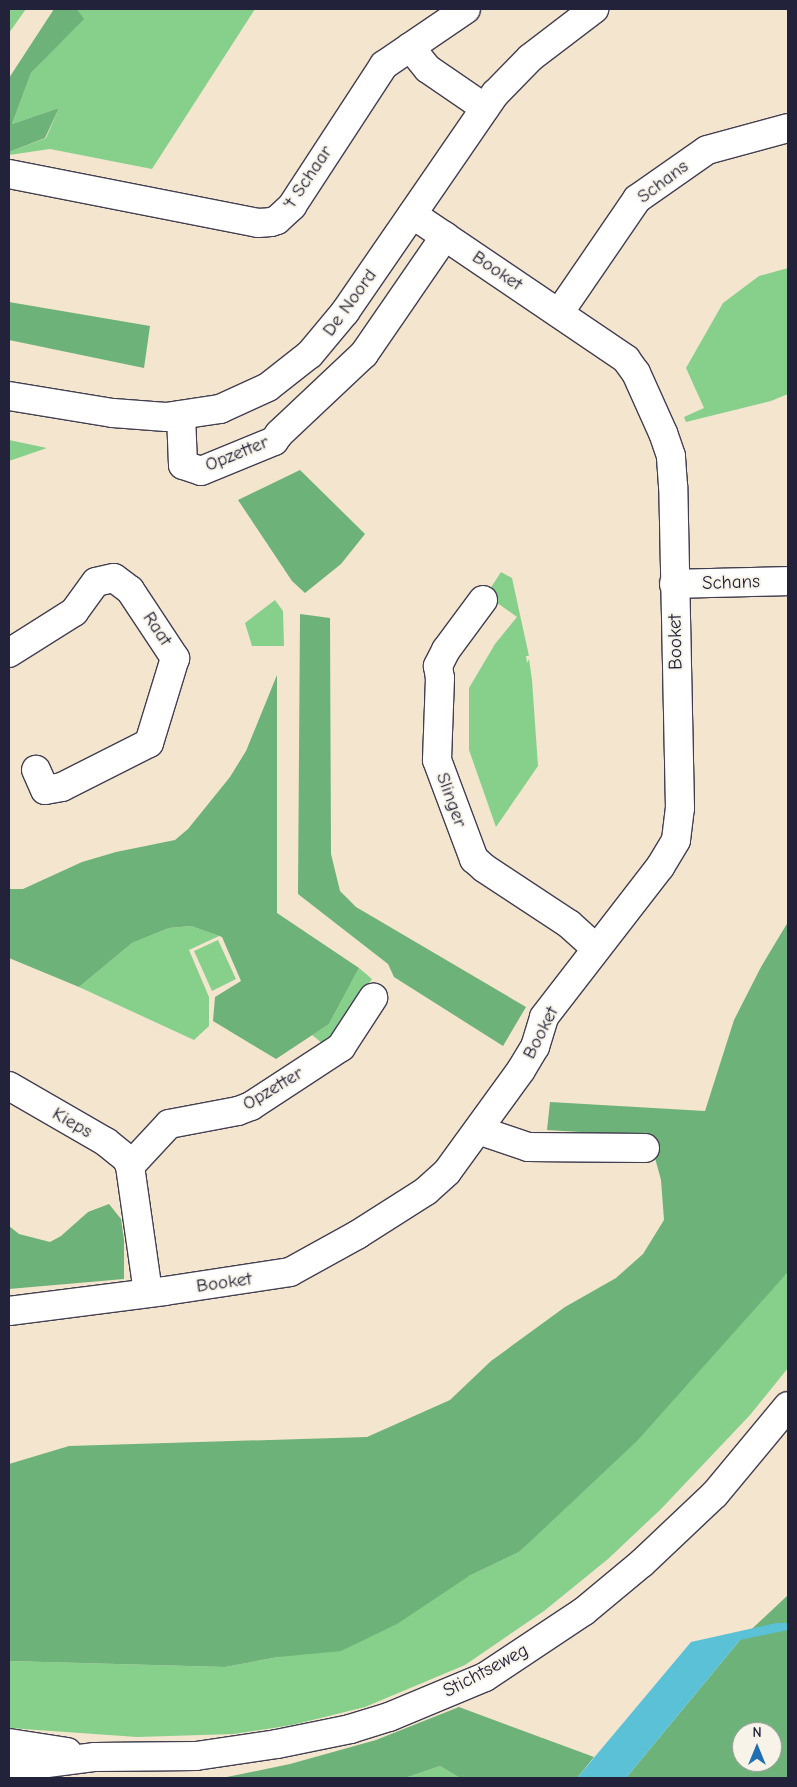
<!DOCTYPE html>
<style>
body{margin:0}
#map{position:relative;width:797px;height:1787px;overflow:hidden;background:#f4e5cf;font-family:"Comic Neue",sans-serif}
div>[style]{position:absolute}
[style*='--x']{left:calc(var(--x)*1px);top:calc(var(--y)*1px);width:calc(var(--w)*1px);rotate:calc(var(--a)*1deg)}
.green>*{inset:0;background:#87d08c}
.forest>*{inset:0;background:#6db278}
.water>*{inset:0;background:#5ac1d7}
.roads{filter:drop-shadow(1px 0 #423f51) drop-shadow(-1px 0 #423f51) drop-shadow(0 1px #423f51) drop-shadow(0 -1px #423f51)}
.street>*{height:28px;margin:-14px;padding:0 14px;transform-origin:14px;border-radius:14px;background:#fff}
.secondary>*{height:28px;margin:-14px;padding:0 14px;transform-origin:14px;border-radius:14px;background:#fff}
span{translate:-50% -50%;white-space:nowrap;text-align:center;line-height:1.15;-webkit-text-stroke:4px #f7f3e8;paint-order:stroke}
.street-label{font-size:19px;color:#22223b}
.frame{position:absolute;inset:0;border:10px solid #22223b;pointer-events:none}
.north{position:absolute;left:732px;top:1722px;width:50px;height:50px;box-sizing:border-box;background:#f7f3e8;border:1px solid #a29fa3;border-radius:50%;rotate:0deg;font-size:14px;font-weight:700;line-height:20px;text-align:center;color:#22223b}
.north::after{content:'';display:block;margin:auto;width:18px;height:22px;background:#1f6fb2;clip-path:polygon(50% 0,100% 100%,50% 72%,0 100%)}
</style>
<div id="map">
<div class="green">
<div style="clip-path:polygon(9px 9px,26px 9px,9px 33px)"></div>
<div style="clip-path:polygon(77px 9px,255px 9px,152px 169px,50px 149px,9px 155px,9px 152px,46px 138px,59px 108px,12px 124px,31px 73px,83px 19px)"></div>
<div style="clip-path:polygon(788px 268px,788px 394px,771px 401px,686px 422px,684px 417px,704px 408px,686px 368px,723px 303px,759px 276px)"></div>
<div style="clip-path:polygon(9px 440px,47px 448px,9px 461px)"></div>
<div style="clip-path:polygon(501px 572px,512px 578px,529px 656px,526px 656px,527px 663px,529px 659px,532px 680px,538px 766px,496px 827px,469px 750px,469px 688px,495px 644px,517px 617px,486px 595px)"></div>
<div style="clip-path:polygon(275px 600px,283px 611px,284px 646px,252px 646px,245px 623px)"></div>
<div style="clip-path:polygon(191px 926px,219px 936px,189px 950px,209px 997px,209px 1026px,194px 1040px,79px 987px,132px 943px,169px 928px)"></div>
<div style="clip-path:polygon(218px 940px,236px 979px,212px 991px,194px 951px)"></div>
<div style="clip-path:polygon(359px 968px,372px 979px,334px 1035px,322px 1043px,312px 1035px,329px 1024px)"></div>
<div style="clip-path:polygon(788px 1272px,788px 1368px,750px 1415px,661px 1509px,608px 1559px,544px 1611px,465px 1665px,365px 1707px,292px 1725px,234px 1734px,137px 1737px,9px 1728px,9px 1661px,225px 1667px,278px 1657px,469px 1576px,519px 1552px)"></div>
<div style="clip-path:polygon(440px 1766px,460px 1778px,405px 1778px)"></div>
</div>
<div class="forest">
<div style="clip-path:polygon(54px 9px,77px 9px,84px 19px,31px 73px,12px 124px,59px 108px,45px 138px,9px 152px,9px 78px)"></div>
<div style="clip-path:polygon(9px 302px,150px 326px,144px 368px,9px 340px)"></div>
<div style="clip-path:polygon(300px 470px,365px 534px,341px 564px,305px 593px,292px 581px,238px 500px)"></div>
<div style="clip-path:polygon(300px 614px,330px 618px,331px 854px,340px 891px,356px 907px,526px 1007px,503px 1046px,394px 977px,388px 964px,298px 894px)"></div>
<div style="clip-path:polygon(277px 675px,277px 913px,359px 968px,329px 1024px,276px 1059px,213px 1021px,215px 997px,241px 981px,222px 937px,191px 926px,169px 928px,132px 943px,79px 987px,9px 958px,9px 889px,23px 889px,82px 862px,116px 852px,175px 840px,188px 829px,230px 777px,246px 751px)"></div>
<div style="clip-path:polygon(788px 922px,788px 1272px,637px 1441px,519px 1552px,469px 1576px,397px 1624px,341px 1651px,278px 1657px,225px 1667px,9px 1661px,9px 1464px,69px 1446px,367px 1437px,450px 1400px,491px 1361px,565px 1307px,616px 1278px,643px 1254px,664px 1220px,661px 1180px,649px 1136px,547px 1130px,550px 1102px,705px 1111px,734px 1020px,761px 967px)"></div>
<div style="clip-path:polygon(109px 1204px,121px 1219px,124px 1240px,124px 1279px,9px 1289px,9px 1226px,19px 1234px,50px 1242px,61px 1236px,88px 1212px)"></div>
<div style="clip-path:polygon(evenodd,788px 1595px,788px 1778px,626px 1778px,740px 1640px,788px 1595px,742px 1732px,772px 1732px,772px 1762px,742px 1762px,742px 1732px)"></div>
<div style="clip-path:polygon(459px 1707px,594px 1757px,577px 1778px,460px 1778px,440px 1766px,405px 1778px,222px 1778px,290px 1764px,376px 1740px)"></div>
</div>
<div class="water">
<div style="clip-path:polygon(776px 1623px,788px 1623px,788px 1630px,740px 1640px,626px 1778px,577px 1778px,691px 1642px)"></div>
</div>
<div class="roads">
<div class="street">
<div style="--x:410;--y:47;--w:28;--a:51"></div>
<div style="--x:428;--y:69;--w:69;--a:34.4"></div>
<div style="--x:9;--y:174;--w:254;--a:11.1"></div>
<div style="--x:258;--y:223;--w:13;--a:-4"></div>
<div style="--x:271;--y:222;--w:6;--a:-18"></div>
<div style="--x:277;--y:220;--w:21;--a:-43"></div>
<div style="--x:292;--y:206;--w:168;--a:-56.9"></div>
<div style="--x:384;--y:65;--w:99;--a:-34.3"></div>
<div style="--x:559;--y:313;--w:138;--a:-55.6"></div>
<div style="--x:637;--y:199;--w:85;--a:-35"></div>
<div style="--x:707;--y:150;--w:84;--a:-15.2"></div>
<div style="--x:181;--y:415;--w:50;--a:87.7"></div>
<div style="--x:183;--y:465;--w:19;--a:18"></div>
<div style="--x:201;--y:471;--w:79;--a:-22.3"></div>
<div style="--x:274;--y:441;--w:9;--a:-54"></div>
<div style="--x:279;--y:434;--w:117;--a:-43.3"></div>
<div style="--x:364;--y:354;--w:143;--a:-55.5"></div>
<div style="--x:674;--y:584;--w:114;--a:-1.5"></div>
<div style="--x:483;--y:600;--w:62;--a:126.5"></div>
<div style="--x:446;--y:650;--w:18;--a:117"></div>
<div style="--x:438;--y:666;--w:12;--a:81"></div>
<div style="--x:440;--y:678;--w:82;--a:92.1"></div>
<div style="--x:437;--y:760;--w:106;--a:69.5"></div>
<div style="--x:474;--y:859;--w:13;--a:42"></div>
<div style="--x:484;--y:868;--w:102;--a:33.4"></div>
<div style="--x:569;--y:924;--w:36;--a:42"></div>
<div style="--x:9;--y:653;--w:77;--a:-32.2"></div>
<div style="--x:74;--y:612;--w:37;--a:-54"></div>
<div style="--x:96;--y:582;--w:18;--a:-13"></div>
<div style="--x:114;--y:578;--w:20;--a:37"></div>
<div style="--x:130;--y:590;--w:82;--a:56.5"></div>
<div style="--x:175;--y:658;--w:89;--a:107"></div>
<div style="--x:149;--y:743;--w:97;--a:153.2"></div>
<div style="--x:62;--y:787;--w:17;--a:170"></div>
<div style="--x:45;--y:790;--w:22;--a:-114"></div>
<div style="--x:9;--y:1086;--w:112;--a:30"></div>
<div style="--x:106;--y:1142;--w:26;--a:39"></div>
<div style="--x:126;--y:1158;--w:9;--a:63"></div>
<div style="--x:130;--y:1166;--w:128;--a:81.9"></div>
<div style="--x:478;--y:1130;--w:53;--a:18.8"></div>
<div style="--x:528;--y:1147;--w:117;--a:0.5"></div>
<div style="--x:130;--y:1166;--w:57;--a:-47.1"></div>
<div style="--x:169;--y:1124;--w:70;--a:-10.7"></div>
<div style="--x:238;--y:1111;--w:14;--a:-21"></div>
<div style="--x:251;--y:1106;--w:108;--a:-33.2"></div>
<div style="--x:341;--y:1047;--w:59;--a:-56.9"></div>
<div style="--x:9;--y:1311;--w:157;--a:-7.3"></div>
<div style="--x:165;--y:1291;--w:126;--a:-8.6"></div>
<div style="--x:290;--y:1272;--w:77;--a:-28.9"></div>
<div style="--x:357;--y:1235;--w:82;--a:-32.5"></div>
<div style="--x:426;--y:1191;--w:28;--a:-42"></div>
<div style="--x:447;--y:1172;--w:126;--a:-54"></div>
<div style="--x:521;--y:1070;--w:27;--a:-59"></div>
<div style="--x:535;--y:1047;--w:31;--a:-73"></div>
<div style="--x:544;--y:1017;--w:190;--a:-52.3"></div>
<div style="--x:660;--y:867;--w:31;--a:-59"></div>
<div style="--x:676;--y:840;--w:32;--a:-83"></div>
<div style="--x:680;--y:808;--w:322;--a:-91.2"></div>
<div style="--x:673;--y:486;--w:30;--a:-94"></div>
<div style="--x:671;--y:456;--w:24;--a:-109"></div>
<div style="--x:663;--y:433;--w:66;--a:-114.2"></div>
<div style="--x:636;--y:373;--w:17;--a:-126"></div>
<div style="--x:626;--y:359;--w:258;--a:-145.9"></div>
</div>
<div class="secondary">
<div style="--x:9;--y:396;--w:105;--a:9.3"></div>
<div style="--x:113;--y:413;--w:53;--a:4.3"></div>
<div style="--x:166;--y:417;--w:55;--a:-8.4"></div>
<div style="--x:220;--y:409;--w:53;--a:-24.6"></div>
<div style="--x:268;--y:387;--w:53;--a:-38.2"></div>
<div style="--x:310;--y:354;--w:55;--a:-50.2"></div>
<div style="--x:345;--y:312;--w:265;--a:-55.5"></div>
<div style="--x:495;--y:94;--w:50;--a:-45.8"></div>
<div style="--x:530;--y:58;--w:81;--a:-37.4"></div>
<div style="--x:9;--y:1743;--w:59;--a:8.8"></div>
<div style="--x:9;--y:1768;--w:87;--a:-7.3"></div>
<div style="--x:95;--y:1757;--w:101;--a:-0.6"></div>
<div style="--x:196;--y:1756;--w:82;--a:-8.4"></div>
<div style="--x:277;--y:1744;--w:75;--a:-11.6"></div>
<div style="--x:350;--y:1729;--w:41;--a:-17.1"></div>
<div style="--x:389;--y:1717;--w:104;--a:-22.6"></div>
<div style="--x:485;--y:1677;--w:118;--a:-33.6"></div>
<div style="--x:583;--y:1612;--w:77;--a:-39.7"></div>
<div style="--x:642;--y:1563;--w:100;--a:-43.4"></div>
<div style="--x:715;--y:1494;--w:114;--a:-50.3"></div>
</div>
</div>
<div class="street-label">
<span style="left:308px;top:178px;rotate:-56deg">'t Schaar</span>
<span style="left:663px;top:182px;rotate:-37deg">Schans</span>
<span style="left:497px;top:271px;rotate:34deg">Booket</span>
<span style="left:350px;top:303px;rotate:-54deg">De Noord</span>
<span style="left:237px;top:454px;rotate:-22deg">Opzetter</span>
<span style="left:731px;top:583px;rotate:-2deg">Schans</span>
<span style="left:157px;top:629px;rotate:56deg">Raat</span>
<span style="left:676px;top:642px;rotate:-91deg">Booket</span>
<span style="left:451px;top:800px;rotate:70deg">Slinger</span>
<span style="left:541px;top:1033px;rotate:-63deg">Booket</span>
<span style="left:273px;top:1089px;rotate:-31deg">Opzetter</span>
<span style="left:72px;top:1123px;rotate:30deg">Kieps</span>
<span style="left:224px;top:1283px;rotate:-8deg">Booket</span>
<span style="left:486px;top:1671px;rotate:-28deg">Stichtseweg</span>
</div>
<div class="frame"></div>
<div class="north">N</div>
</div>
